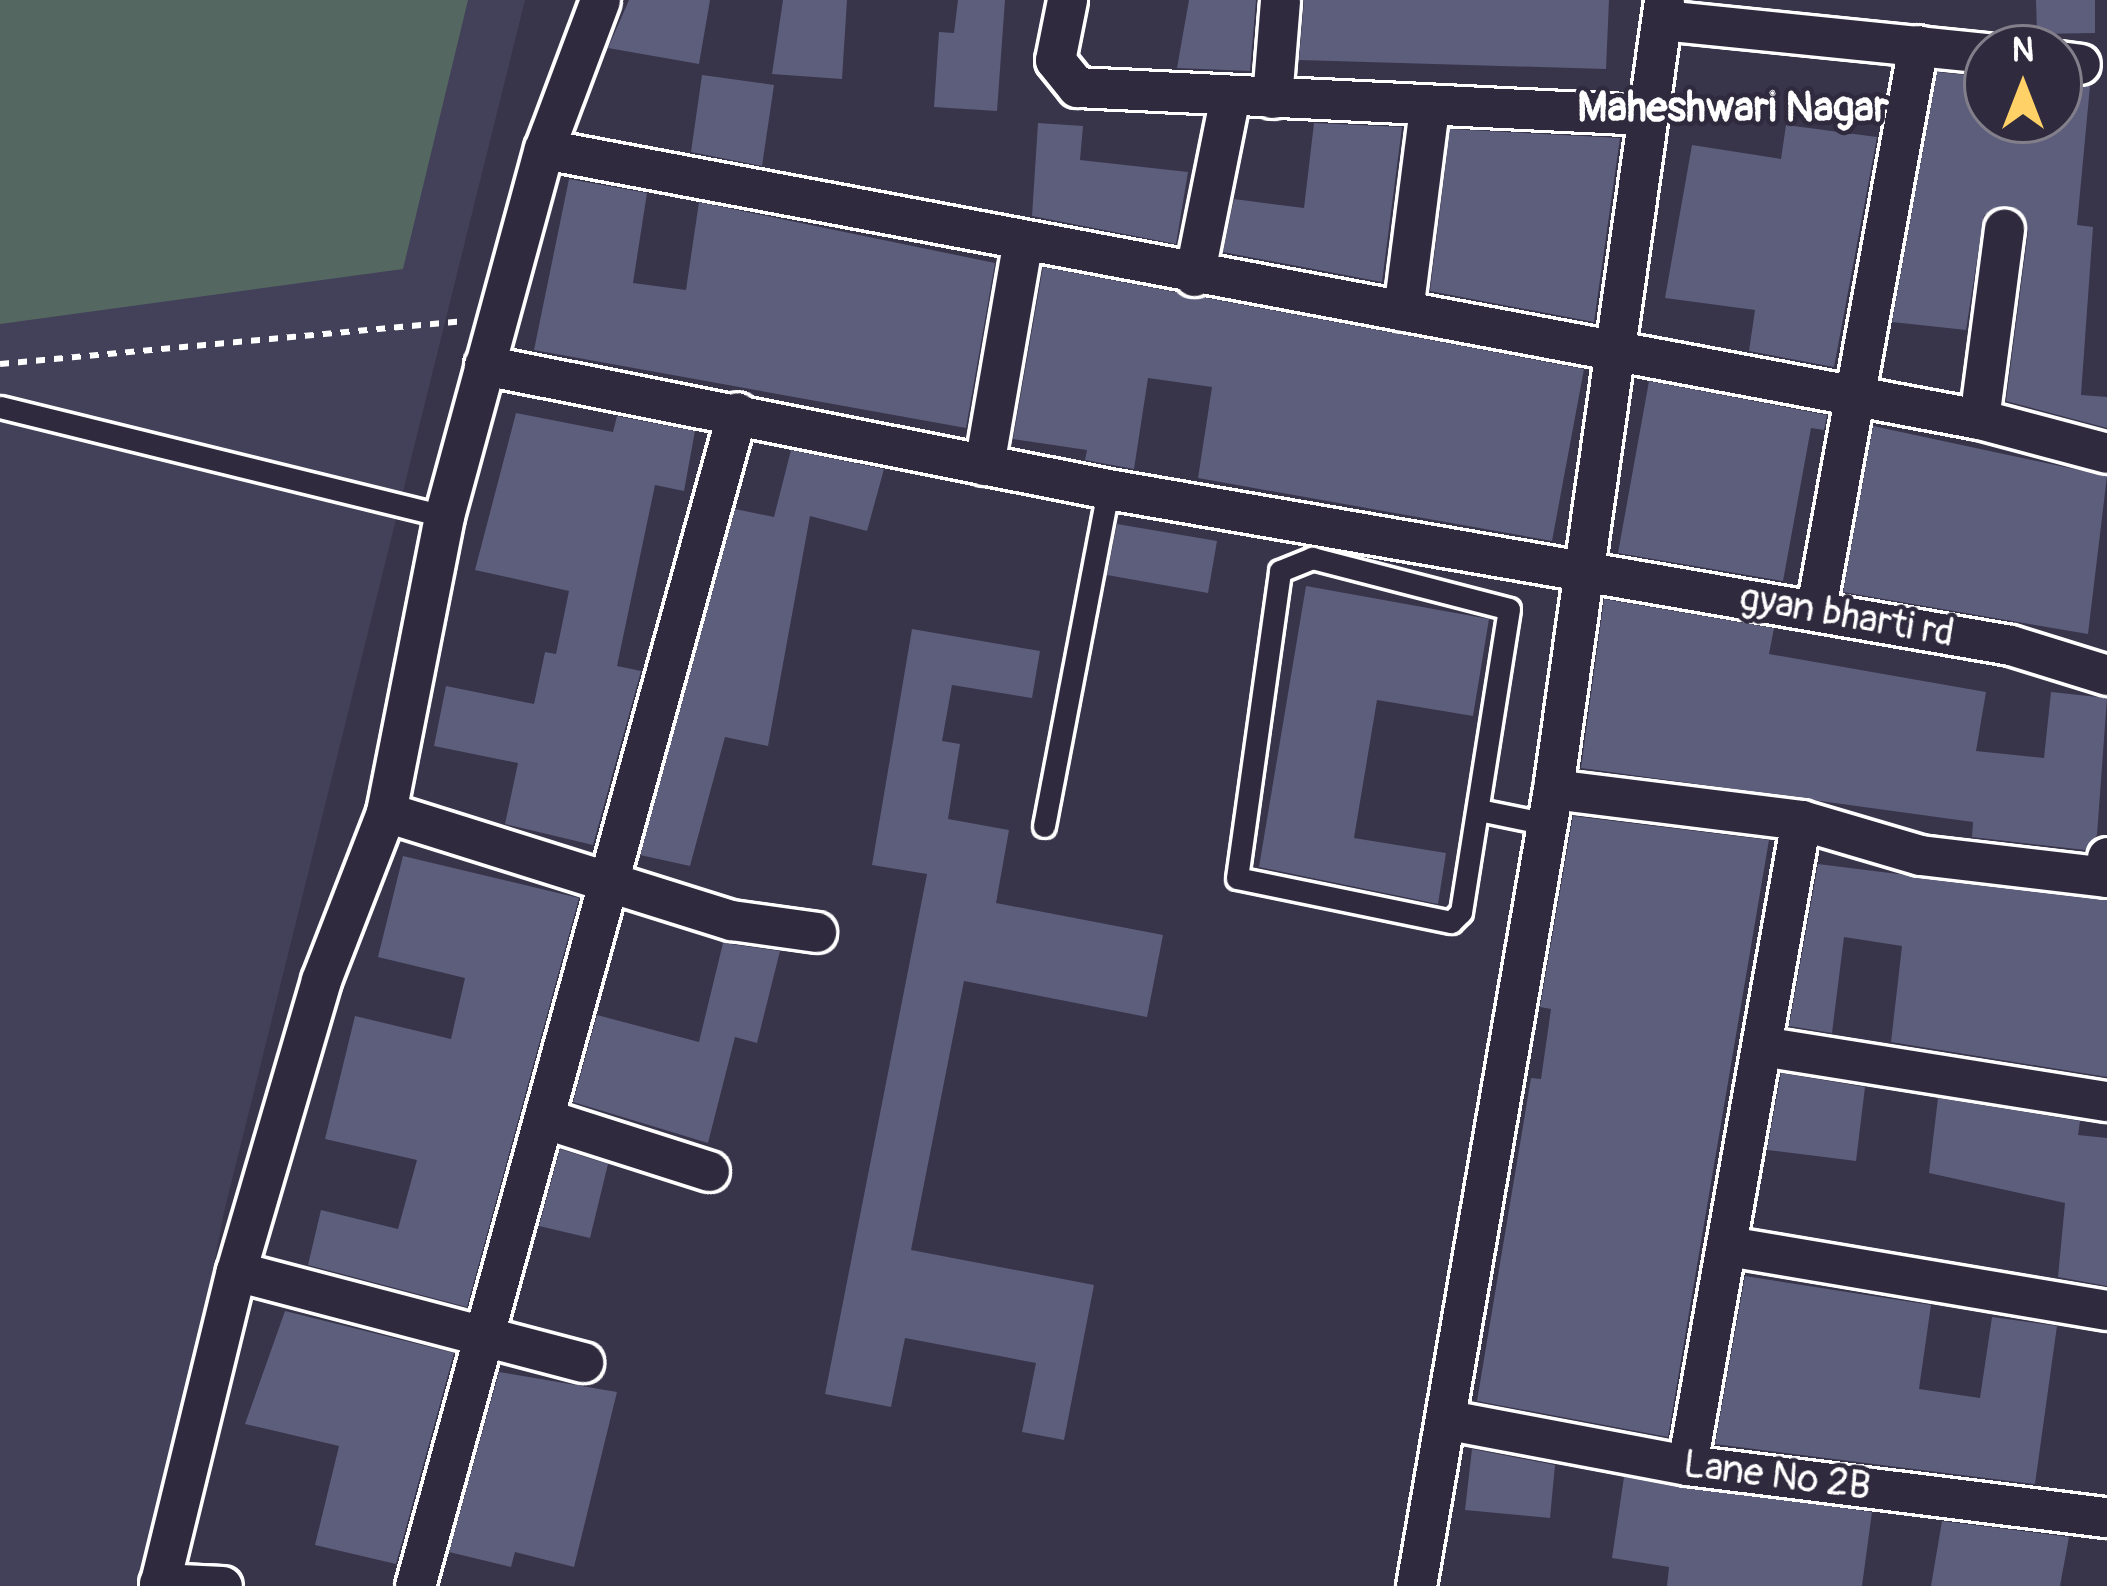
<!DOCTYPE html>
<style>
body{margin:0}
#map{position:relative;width:2107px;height:1586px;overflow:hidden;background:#38344a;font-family:Pangolin,sans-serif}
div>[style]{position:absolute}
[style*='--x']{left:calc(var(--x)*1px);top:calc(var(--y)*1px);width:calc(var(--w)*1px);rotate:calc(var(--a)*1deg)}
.built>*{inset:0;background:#434159}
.green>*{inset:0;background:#546861}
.building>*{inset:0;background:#5c5e7c}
.path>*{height:6px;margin-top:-3px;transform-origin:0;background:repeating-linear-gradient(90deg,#fff 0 9px,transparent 0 18px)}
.roads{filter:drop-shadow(3px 0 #fff) drop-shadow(-3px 0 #fff) drop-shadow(0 3px #fff) drop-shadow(0 -3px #fff)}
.lane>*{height:21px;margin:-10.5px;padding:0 10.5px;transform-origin:10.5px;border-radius:10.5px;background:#2f2a3d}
.street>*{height:39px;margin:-19.5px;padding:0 19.5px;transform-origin:19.5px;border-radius:19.5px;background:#2f2a3d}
span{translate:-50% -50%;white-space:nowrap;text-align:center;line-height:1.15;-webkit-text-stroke:9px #2f2a3d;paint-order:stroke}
.street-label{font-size:39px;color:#fff}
.neighbourhood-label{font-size:42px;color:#fff;font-weight:700}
.north{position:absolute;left:1963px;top:24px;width:120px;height:120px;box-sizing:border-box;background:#2f2a3d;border:3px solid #827f8b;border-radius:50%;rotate:0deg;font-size:33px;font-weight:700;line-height:48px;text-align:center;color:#fff}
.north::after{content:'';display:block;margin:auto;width:42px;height:54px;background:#ffd166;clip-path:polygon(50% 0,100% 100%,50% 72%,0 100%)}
</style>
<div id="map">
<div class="built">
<div style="clip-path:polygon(0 0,525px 0,224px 1212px,152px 1586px,0 1586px)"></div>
</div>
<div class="green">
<div style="clip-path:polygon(0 0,468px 0,403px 269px,0 324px)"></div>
</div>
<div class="building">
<div style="clip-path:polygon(629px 0,710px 0,699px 64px,608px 48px)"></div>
<div style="clip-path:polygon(783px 0,847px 0,842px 79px,772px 74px)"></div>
<div style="clip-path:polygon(958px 0,1005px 0,997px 111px,934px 107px,939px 32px,954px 33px)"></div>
<div style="clip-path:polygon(1189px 0,1256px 0,1250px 71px,1177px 68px)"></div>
<div style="clip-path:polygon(1304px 0,1609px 0,1606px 69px,1299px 60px)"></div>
<div style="clip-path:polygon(2036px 0,2095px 0,2095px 33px,2037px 34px)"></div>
<div style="clip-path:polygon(1937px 72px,1987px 77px,1987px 120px,2059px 120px,2059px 85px,2090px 86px,2077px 225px,2093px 227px,2081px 395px,2107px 397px,2107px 428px,2006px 401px,2028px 232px,2018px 209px,1984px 215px,1966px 330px,1892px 322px)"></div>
<div style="clip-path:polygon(702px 75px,774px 85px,762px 166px,691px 152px)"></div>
<div style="clip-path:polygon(1038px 123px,1083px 126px,1080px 160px,1188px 172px,1176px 244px,1032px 216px)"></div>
<div style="clip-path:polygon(1314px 123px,1402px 127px,1382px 282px,1223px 252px,1234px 199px,1304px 208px)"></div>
<div style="clip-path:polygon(1786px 125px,1877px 137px,1834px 367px,1749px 351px,1755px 310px,1665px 298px,1692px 145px,1781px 159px)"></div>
<div style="clip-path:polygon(1450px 129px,1620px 138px,1594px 322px,1430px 291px)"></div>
<div style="clip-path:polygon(569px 179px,647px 193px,633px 283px,686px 290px,699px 202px,995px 263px,966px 428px,534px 350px)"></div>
<div style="clip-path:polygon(1043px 267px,1584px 369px,1552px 541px,1198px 478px,1212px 387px,1148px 378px,1134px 469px,1085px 460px,1087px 450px,1013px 439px)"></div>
<div style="clip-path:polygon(1649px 381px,1827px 415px,1824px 430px,1811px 428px,1783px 581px,1618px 553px)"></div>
<div style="clip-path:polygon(516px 413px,613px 432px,617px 416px,695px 431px,684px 491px,655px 485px,617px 666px,641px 671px,593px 845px,505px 824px,518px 763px,434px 746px,446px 686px,534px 704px,545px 652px,556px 654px,569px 591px,475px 570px)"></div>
<div style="clip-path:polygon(1873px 426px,2107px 476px,2088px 634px,1843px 592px)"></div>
<div style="clip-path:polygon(791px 450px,884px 469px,867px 531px,810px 516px,768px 746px,725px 737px,690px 866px,640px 855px,735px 509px,774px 517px)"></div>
<div style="clip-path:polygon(1117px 524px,1217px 541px,1208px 593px,1107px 575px)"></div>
<div style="clip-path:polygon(1306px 586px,1489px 619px,1473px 716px,1377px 700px,1354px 838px,1446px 853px,1438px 904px,1259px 867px)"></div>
<div style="clip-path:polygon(1604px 599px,1774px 628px,1769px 654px,1986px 692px,1976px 751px,2044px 758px,2051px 692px,2107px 698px,2097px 835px,2085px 850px,1972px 837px,1973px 822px,1581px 768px)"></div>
<div style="clip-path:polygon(912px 629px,1040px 651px,1032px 698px,952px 685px,942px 741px,960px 744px,948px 819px,1009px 830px,996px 903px,1163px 935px,1147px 1017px,964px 981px,911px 1250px,1094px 1285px,1064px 1440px,1022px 1432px,1036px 1363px,905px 1338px,891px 1407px,825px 1394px,927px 874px,872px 865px)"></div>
<div style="clip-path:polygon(1573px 816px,1769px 840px,1668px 1437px,1477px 1401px,1531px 1078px,1541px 1079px,1551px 1009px,1540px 1007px)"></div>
<div style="clip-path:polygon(403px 856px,579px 898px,467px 1307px,308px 1265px,321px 1210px,398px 1229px,417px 1160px,325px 1139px,355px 1016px,451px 1039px,465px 978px,378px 957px)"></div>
<div style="clip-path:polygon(1818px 864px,2107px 900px,2107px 1077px,1891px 1042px,1902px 946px,1844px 937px,1832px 1033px,1789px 1026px)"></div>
<div style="clip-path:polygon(723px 943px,780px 951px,757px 1043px,735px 1037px,708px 1143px,573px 1102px,597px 1015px,699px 1042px)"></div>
<div style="clip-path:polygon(1781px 1073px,1865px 1087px,1856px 1161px,1767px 1150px)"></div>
<div style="clip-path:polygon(1938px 1098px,2080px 1121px,2078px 1135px,2107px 1138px,2107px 1286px,2058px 1277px,2065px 1203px,1929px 1173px)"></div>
<div style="clip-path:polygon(560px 1149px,608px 1164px,590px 1238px,539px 1226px)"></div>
<div style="clip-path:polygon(1745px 1276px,1931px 1305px,1919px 1389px,1980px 1398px,1992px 1317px,2057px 1326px,2035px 1484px,1715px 1444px)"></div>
<div style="clip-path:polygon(285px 1311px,454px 1353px,396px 1564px,315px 1545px,339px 1446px,245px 1424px)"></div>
<div style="clip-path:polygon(499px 1372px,617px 1392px,574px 1567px,515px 1552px,511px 1567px,449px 1552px)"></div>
<div style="clip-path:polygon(1472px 1449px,1555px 1465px,1550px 1518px,1465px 1510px)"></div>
<div style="clip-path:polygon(1624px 1477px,1872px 1512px,1862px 1586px,1667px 1586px,1669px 1567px,1612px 1558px)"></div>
<div style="clip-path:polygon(1942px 1521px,2069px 1537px,2060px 1586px,1931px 1586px)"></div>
</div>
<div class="path">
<div style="--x:0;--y:364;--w:464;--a:-5.3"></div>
</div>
<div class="roads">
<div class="lane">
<div style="--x:0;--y:407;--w:457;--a:13.8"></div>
<div style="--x:1312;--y:558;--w:203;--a:14.5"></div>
<div style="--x:1509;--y:609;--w:307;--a:99"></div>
<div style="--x:1461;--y:912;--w:14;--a:135"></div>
<div style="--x:1451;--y:922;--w:218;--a:-168.4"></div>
<div style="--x:1237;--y:878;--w:310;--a:-82"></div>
<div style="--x:1280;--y:571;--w:35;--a:-22"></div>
<div style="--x:1479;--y:810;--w:69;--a:11.6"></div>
<div style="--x:1044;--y:826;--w:343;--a:-79.2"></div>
</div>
<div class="street">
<div style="--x:1067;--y:0;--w:61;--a:101.3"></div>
<div style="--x:1055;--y:60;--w:35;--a:51"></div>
<div style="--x:1077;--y:87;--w:569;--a:2.82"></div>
<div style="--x:1662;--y:20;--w:327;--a:5.8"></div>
<div style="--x:2059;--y:61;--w:21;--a:8"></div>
<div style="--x:1272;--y:98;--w:98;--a:-85.3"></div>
<div style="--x:544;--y:149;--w:1460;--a:10.66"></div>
<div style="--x:1979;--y:419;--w:132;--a:14.9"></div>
<div style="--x:1194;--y:276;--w:184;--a:-78.7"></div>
<div style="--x:1403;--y:311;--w:205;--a:-82.7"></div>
<div style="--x:484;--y:365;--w:636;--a:11.24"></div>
<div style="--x:1108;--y:489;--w:915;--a:9.81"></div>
<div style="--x:2010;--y:645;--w:102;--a:17.2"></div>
<div style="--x:1979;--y:419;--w:192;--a:-82.5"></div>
<div style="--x:984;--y:465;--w:223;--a:-80.2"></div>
<div style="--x:1816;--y:608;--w:572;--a:-79.73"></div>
<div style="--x:1553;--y:789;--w:250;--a:7.1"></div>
<div style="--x:1801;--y:820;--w:124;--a:16.4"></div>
<div style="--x:1920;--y:855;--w:187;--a:6.7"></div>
<div style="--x:2106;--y:877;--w:20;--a:-87"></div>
<div style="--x:386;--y:812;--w:362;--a:17.4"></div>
<div style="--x:731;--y:920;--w:86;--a:8"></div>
<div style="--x:1762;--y:1046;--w:349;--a:9.1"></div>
<div style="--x:546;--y:1119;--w:171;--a:17.7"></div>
<div style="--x:1728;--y:1246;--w:384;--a:9.6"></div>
<div style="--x:236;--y:1271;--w:359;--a:14.7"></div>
<div style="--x:1449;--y:1420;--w:242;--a:10.7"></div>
<div style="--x:1687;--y:1465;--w:423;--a:7.1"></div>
<div style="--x:1687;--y:1465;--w:655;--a:-79.98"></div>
<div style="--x:159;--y:1583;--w:63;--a:2.7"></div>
<div style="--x:159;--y:1586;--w:324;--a:-76.3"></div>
<div style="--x:236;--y:1271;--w:303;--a:-73.7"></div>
<div style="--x:321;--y:980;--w:180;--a:-68.8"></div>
<div style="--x:386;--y:812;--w:302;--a:-78.9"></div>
<div style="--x:444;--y:516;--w:380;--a:-74.8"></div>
<div style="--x:544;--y:149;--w:159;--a:-69.4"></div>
<div style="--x:415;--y:1586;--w:1217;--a:-74.66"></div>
<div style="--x:1416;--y:1586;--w:809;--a:-80.25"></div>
<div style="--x:1553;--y:789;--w:797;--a:-81.99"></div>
</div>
</div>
<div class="street-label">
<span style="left:1847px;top:616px;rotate:10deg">gyan bharti rd</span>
<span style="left:1777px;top:1476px;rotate:7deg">Lane No 2B</span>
</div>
<div class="neighbourhood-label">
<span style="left:1733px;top:108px">Maheshwari Nagar</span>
</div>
<div class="north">N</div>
</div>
